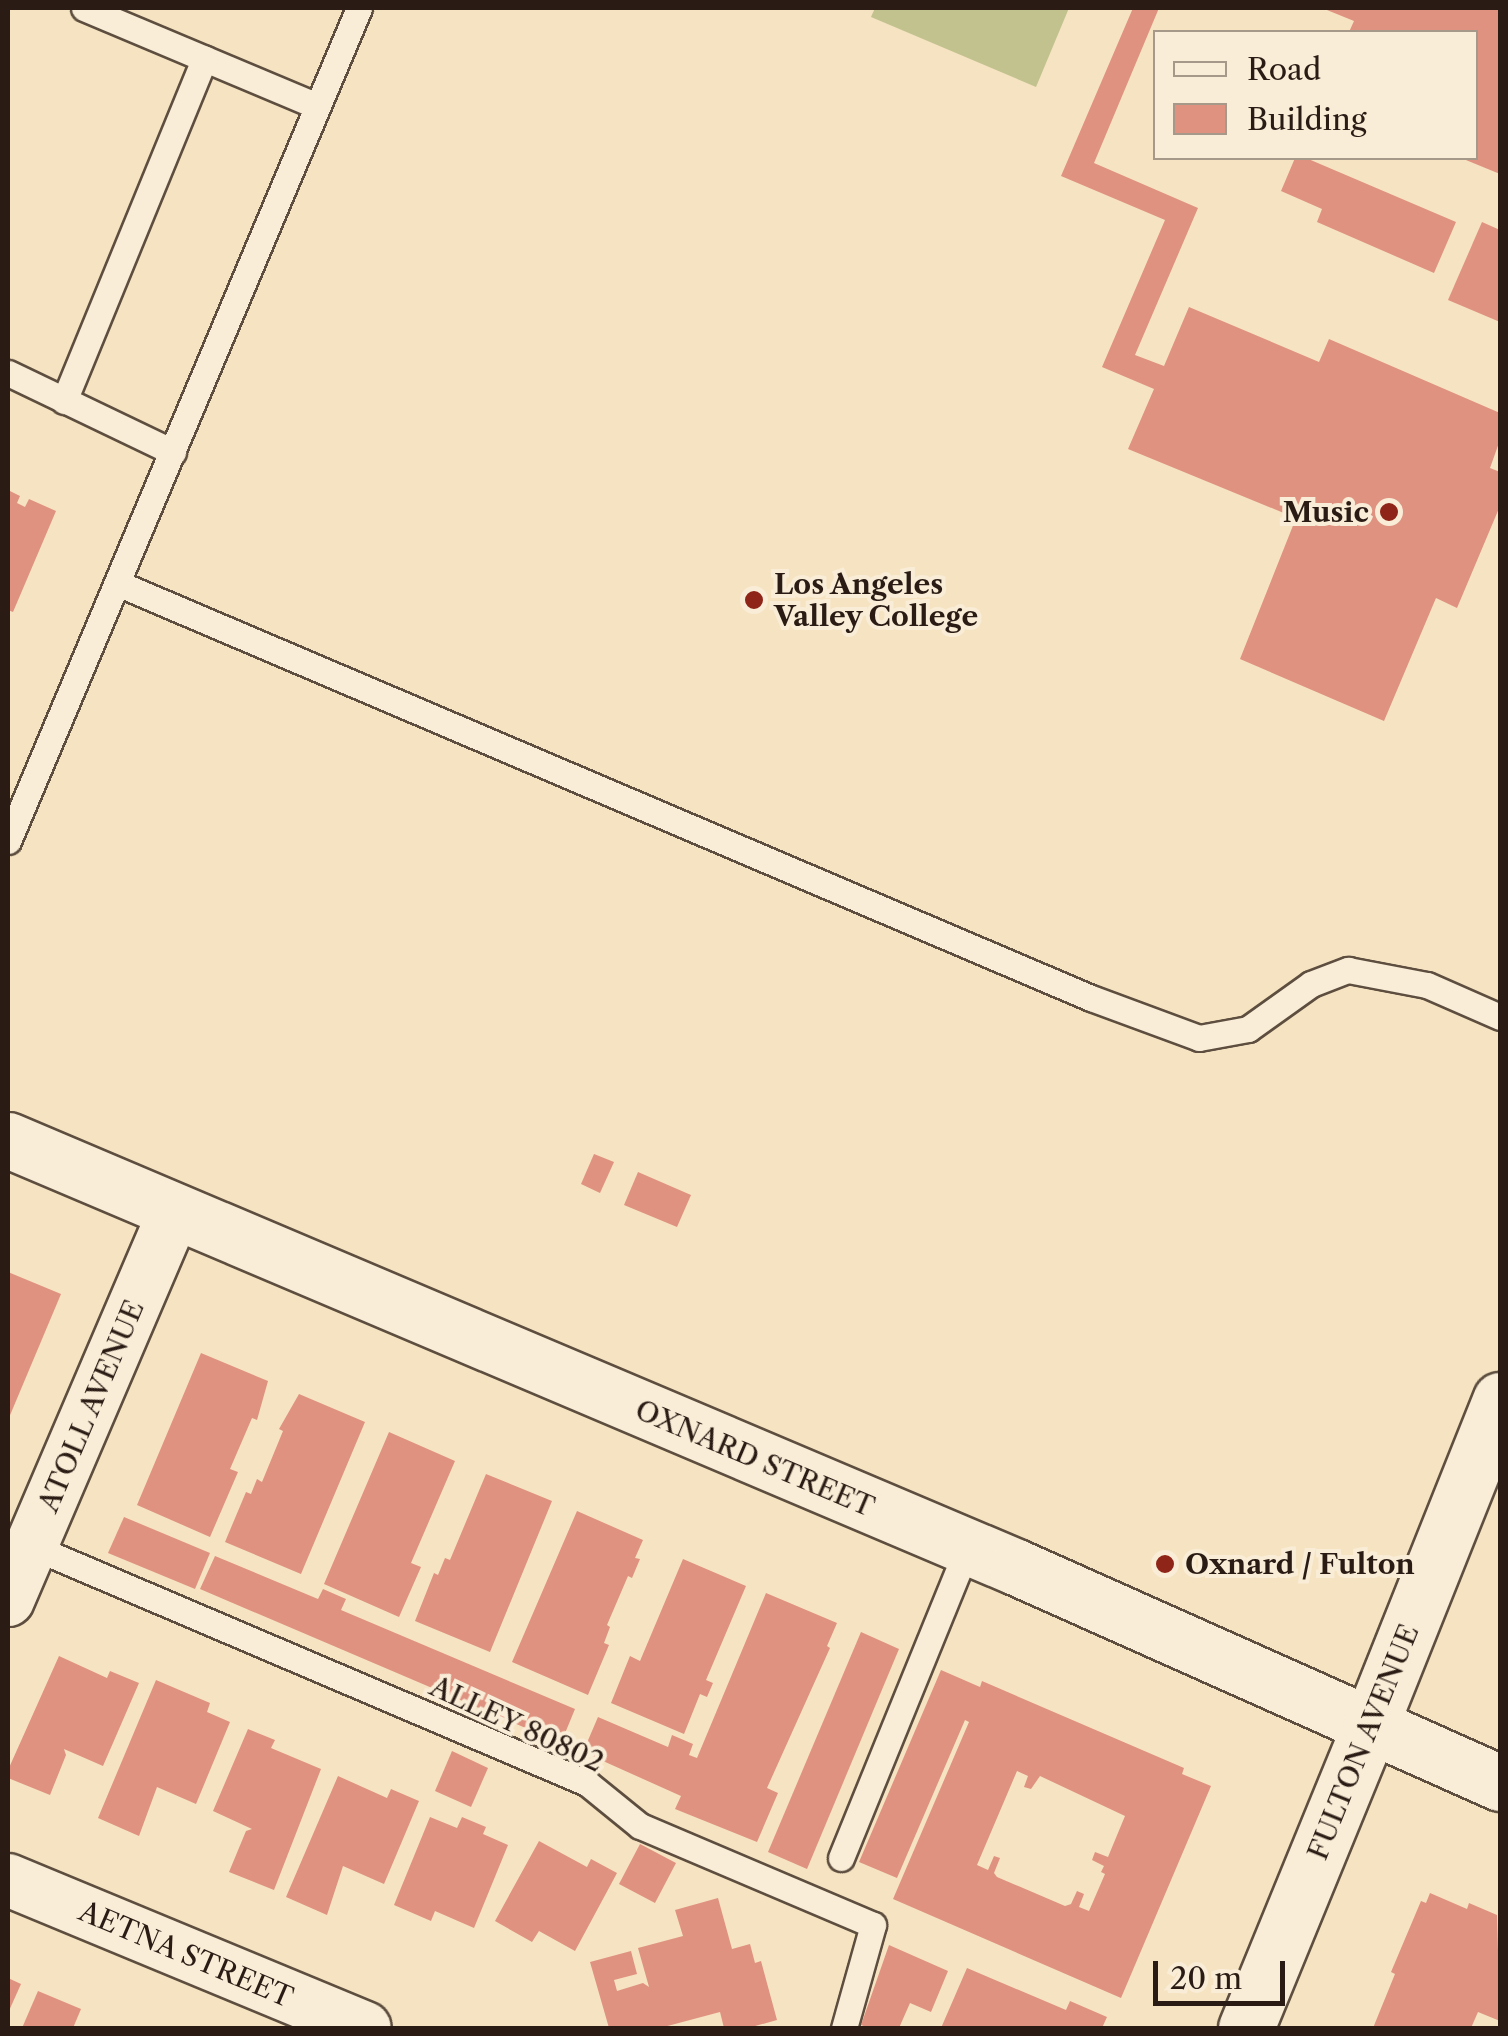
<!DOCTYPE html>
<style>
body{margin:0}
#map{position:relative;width:1508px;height:2036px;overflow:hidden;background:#f6e3c1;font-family:"Libre Caslon Text",serif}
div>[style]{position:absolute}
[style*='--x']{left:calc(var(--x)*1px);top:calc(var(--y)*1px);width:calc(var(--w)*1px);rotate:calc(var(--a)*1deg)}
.green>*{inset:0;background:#c2c28f}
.building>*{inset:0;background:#df9280}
.roads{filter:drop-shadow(2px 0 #5d4e3f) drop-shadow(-2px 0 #5d4e3f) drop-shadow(0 2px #5d4e3f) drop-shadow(0 -2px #5d4e3f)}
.service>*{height:25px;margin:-12.5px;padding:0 12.5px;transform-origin:12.5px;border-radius:12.5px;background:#f9edd7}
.minor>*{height:52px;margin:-26px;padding:0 26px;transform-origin:26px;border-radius:26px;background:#f9edd7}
.tertiary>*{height:55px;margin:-27.5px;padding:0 27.5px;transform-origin:27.5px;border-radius:27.5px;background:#f9edd7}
.secondary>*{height:55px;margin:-27.5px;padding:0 27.5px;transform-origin:27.5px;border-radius:27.5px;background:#f9edd7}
.dots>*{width:28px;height:28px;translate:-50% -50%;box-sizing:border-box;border:5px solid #f9edd7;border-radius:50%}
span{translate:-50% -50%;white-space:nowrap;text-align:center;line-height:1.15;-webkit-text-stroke:8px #f9edd7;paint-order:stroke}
.poi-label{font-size:28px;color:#2a1c14;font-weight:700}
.right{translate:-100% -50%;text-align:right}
.left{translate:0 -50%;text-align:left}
.street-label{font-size:28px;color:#2a1c14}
.frame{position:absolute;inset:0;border:10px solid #2a1c14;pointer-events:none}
.legend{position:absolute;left:1153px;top:30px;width:325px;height:130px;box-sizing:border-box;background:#f9edd7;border:2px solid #a69989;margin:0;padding:12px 18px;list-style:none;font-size:30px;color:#2a1c14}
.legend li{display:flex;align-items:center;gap:20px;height:50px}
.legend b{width:50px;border:2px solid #a69989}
.scale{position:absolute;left:1153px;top:1961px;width:132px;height:45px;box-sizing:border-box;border:5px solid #2a1c14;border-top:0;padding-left:12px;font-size:30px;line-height:35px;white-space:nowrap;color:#2a1c14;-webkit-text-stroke:8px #f9edd7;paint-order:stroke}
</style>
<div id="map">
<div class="green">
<div style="clip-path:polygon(875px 8px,1069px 8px,1036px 87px,871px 17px)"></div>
</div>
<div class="building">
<div style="clip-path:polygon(1133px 8px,1159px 8px,1094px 163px,1198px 208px,1135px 355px,1164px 366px,1189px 307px,1319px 362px,1329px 339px,1500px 413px,1500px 440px,1490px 468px,1500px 472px,1500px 506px,1457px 608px,1436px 598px,1384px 721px,1240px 659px,1296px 518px,1128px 449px,1154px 389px,1102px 367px,1165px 220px,1061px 176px)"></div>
<div style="clip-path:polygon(1322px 8px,1500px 8px,1500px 174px,1461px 158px,1476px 158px,1476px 32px,1349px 32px,1354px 21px)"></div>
<div style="clip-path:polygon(1295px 158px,1306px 158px,1456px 222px,1434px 273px,1317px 222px,1322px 209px,1281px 191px)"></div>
<div style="clip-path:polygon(1482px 222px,1500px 230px,1500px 322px,1448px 300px)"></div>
<div style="clip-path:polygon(8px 490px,20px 496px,17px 503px,25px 507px,29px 499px,56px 511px,13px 612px,8px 610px)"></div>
<div style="clip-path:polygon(594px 1154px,614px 1162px,600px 1193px,581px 1184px)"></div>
<div style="clip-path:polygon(638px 1172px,691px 1195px,677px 1227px,624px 1205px)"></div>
<div style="clip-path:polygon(8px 1272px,61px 1294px,8px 1420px)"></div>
<div style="clip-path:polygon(201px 1353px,268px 1381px,257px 1420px,252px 1418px,230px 1469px,238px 1472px,210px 1537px,137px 1505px)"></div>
<div style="clip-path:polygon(299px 1394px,365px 1422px,301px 1574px,225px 1542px,246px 1492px,251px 1494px,257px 1479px,262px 1482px,283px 1431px,279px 1429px)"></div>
<div style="clip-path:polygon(389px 1432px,455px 1461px,411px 1563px,421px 1567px,399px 1617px,324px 1584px)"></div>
<div style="clip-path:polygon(486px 1474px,552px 1501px,490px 1652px,415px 1621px,434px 1573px,438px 1575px,445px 1558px,450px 1560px)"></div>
<div style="clip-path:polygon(577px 1511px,643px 1540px,635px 1558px,640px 1559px,632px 1578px,628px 1576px,607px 1625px,610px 1627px,604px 1643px,609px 1645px,588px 1695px,512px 1662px)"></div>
<div style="clip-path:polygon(124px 1517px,210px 1553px,195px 1589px,108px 1553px)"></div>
<div style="clip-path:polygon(215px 1556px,318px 1599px,323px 1589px,346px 1599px,341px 1610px,575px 1709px,561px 1743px,200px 1589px)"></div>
<div style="clip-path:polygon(683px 1559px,746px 1586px,706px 1680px,713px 1683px,707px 1697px,700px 1694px,684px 1734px,611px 1703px,630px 1656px,640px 1661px)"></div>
<div style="clip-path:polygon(766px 1593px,837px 1623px,827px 1646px,830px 1648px,767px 1788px,778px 1793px,757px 1842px,675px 1809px,681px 1796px,583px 1752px,598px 1717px,668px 1747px,672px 1735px,693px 1744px,689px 1755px,697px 1758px)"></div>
<div style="clip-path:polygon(861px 1632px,899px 1649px,807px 1869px,768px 1852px)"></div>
<div style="clip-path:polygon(59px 1656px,107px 1678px,110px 1671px,139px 1683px,103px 1766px,64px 1749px,66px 1755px,50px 1795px,8px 1778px,8px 1770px)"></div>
<div style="clip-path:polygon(evenodd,941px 1670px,980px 1687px,982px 1681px,1184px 1768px,1182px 1774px,1211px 1786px,1121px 1998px,893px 1899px,969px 1722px,965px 1720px,897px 1878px,859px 1862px,941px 1670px,1017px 1771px,1028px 1776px,1024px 1787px,1031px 1789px,1040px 1776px,1125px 1816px,1108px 1857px,1095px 1852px,1092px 1860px,1104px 1866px,1101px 1872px,1105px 1874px,1089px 1911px,1079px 1907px,1084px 1894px,1077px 1891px,1071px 1904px,1065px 1906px,997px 1877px,994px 1873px,1000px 1858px,994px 1856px,988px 1870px,977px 1865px,1017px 1771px)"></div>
<div style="clip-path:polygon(156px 1680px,210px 1703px,207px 1712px,230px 1722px,196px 1804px,157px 1787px,139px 1836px,98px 1818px)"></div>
<div style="clip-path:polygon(248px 1729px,275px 1740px,271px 1748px,321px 1769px,274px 1890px,229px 1872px,246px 1831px,252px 1829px,213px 1811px)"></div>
<div style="clip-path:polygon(452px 1751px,488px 1768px,471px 1807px,435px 1791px)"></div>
<div style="clip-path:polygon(338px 1776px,387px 1798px,391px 1789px,419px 1801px,384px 1884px,343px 1866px,327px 1915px,286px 1897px)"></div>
<div style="clip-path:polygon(430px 1817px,457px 1828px,462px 1817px,486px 1827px,483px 1834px,508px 1845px,474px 1928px,435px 1911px,431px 1921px,394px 1905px)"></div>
<div style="clip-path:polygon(539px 1841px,587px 1867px,591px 1859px,617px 1873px,575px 1951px,539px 1931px,532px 1942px,495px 1921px)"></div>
<div style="clip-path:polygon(640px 1844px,676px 1863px,655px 1903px,619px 1884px)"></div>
<div style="clip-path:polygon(1430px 1893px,1467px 1909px,1469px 1903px,1497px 1915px,1500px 2021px,1478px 2012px,1471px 2028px,1373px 2028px,1395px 1974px,1391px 1972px,1421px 1901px,1426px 1903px)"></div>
<div style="clip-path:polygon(718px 1898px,732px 1949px,750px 1944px,755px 1963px,761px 1961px,777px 2020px,748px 2028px,724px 2028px,720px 2012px,660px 2028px,609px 2028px,590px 1962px,631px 1951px,637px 1974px,614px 1980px,617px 1991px,643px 1983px,649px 1987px,638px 1948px,683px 1936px,675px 1910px)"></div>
<div style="clip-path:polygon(889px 1945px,948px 1971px,931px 2012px,910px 2003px,899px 2028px,869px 2028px,861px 2025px)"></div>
<div style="clip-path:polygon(967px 1968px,1066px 2010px,1070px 2001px,1107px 2017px,1102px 2028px,941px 2028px)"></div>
<div style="clip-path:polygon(8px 1978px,21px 1984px,8px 2013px)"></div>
<div style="clip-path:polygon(38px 1991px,81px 2009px,73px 2028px,22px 2028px)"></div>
</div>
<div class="roads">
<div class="service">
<div style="--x:84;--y:8;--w:253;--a:22.8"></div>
<div style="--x:8;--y:373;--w:183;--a:25.6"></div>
<div style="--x:64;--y:401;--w:370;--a:-67.7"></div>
<div style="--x:117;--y:583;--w:1059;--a:23.08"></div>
<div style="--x:1091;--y:998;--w:115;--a:20.3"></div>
<div style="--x:1199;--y:1038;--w:50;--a:-10.4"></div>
<div style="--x:1248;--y:1029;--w:77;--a:-35.5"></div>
<div style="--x:1311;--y:984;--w:40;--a:-21"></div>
<div style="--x:1348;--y:970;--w:80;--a:10.8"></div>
<div style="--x:1427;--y:985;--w:80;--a:23.7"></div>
<div style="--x:8;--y:841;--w:904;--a:-67.15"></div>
<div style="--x:24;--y:1543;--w:612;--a:23.09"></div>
<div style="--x:587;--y:1783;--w:68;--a:39.1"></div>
<div style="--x:640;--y:1826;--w:253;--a:23"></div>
<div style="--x:873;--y:1925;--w:107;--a:105.7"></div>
<div style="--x:841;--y:1858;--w:336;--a:-67.8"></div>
</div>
<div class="minor">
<div style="--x:8;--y:1600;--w:422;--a:-66.8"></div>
<div style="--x:8;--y:1880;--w:386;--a:22.5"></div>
</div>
<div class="tertiary">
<div style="--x:1246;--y:2028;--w:330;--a:-67.7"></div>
</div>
<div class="secondary">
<div style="--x:8;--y:1140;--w:1095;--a:22.96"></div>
<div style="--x:1016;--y:1567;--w:530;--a:24.05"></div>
<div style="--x:1371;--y:1723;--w:348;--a:-68.2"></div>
</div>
</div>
<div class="dots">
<div style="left:1389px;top:512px;background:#8f2418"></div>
<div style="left:754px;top:600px;background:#8f2418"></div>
<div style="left:1165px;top:1564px;background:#8f2418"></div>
</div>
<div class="poi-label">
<span class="right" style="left:1369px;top:512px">Music</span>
<span class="left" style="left:774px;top:600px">Los Angeles<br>Valley College</span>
<span class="left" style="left:1185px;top:1564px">Oxnard / Fulton</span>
</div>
<div class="street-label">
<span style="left:91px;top:1406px;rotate:-67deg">ATOLL AVENUE</span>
<span style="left:755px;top:1458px;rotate:23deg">OXNARD STREET</span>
<span style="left:517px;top:1724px;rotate:25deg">ALLEY 80802</span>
<span style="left:1363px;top:1742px;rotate:-68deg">FULTON AVENUE</span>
<span style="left:186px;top:1954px;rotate:23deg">AETNA STREET</span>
</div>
<div class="frame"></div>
<ul class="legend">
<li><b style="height:12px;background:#f9edd7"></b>Road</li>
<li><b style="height:28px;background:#df9280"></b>Building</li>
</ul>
<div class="scale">20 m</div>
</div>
